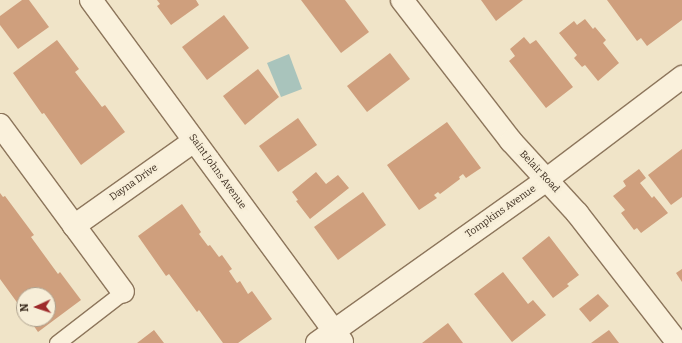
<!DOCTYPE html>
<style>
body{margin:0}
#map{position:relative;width:682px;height:343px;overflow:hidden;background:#f0e4c8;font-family:Bitter,serif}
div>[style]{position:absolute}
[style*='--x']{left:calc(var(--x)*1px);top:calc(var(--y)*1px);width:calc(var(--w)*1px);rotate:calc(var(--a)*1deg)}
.water>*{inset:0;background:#a9c4bc}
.building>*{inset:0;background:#cf9f7d}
.roads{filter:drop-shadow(1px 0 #8d765c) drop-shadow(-1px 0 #8d765c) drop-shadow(0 1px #8d765c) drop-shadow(0 -1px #8d765c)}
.lane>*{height:15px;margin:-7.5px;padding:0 7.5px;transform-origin:7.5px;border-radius:7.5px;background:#faf1dc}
.street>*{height:22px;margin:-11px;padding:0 11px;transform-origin:11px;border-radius:11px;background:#faf1dc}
span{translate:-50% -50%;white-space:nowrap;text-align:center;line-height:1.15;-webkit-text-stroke:4px #f7eed8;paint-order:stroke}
.street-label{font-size:10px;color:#3d2e20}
.north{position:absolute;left:16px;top:287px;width:40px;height:40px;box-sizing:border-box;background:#f7eed8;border:1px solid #ada18e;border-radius:50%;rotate:267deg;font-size:11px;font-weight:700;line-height:16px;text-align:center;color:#3d2e20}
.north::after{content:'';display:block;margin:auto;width:14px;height:18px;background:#9e2a2b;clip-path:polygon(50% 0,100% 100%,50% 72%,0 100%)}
</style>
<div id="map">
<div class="water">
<div style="clip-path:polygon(289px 54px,302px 89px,281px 97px,267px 63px)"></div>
</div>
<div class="building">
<div style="clip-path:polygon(22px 0,29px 0,49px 27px,18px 49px,0 25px,0 16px)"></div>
<div style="clip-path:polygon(157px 0,196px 0,199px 5px,171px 25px,157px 6px,160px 4px)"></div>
<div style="clip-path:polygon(301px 0,345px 0,369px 32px,341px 53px)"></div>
<div style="clip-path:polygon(481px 0,523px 0,496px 21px)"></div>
<div style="clip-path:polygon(607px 0,682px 0,682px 20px,647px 46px,641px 38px,637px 41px)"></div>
<div style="clip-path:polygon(224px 15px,249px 48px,207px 80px,182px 47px)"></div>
<div style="clip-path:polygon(585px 19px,593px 29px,595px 27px,606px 40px,603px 43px,619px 63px,598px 81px,585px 65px,582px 67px,574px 58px,577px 55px,559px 33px,574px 21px,577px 25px)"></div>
<div style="clip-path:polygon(524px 37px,530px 44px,536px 40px,573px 87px,546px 108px,509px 61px,515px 56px,510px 49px)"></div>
<div style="clip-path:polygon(57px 40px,79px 69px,75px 72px,102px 107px,105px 105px,125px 132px,81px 165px,44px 113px,42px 114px,13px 73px)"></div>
<div style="clip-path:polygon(390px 53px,410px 79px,367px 112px,347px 86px)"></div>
<div style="clip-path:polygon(258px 69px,279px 97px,245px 125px,223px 96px)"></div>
<div style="clip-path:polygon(298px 118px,317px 145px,278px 172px,259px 146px)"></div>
<div style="clip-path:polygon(447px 122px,481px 168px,466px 178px,463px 174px,459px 177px,460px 179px,440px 194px,438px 192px,434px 195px,437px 198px,419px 210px,387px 165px)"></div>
<div style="clip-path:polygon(682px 149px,682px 197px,671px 205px,648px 175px)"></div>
<div style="clip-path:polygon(639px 169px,646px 178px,640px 183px,652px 198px,654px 196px,668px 213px,641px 233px,637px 228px,634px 230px,621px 213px,625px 210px,613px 196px,626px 186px,623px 181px)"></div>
<div style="clip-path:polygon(316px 172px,326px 184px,338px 175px,349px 188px,310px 219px,296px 201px,298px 200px,292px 192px)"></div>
<div style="clip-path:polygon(363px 192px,386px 225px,338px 260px,314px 227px)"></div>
<div style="clip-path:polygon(0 193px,3px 197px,5px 196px,34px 235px,31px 237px,58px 274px,60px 272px,81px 300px,38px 332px,29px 319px,48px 319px,48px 295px,24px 295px,24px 312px,0 279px)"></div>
<div style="clip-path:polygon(182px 204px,201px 232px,199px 234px,208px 246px,210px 245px,219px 257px,222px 255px,232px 269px,229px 271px,237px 283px,240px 281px,248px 294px,252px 291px,272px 319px,238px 343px,223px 343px,199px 310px,197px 312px,169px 274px,166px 276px,138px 236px)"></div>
<div style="clip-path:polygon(549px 236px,579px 275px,567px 284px,569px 286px,553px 298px,522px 258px)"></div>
<div style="clip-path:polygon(682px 269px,682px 282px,676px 273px)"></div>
<div style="clip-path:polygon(503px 272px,528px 304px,533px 300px,546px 315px,512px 342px,474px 294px)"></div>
<div style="clip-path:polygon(598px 294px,609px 306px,590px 322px,579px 309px)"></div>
<div style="clip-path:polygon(448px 323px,463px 343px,422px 343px)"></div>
<div style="clip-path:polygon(154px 330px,164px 343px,137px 343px,141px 340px)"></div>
<div style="clip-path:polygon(609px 330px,619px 343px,591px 343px)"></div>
</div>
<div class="roads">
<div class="lane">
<div style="--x:57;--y:343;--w:83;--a:-37.7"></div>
</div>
<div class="street">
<div style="--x:91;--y:0;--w:424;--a:53.7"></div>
<div style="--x:402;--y:0;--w:178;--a:52.3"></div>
<div style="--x:511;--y:141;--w:98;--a:47.5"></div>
<div style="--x:577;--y:213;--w:165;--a:52.2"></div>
<div style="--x:0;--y:125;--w:207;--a:53.6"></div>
<div style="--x:74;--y:226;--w:147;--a:-35.3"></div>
<div style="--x:317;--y:343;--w:281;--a:-35.4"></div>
<div style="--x:546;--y:180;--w:171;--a:-37.1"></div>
</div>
</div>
<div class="street-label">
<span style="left:217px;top:172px;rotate:54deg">Saint Johns Avenue</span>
<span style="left:539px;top:172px;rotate:47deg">Belair Road</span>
<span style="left:134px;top:183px;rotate:-35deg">Dayna Drive</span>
<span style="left:501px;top:212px;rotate:-35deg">Tompkins Avenue</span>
</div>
<div class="north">N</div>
</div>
